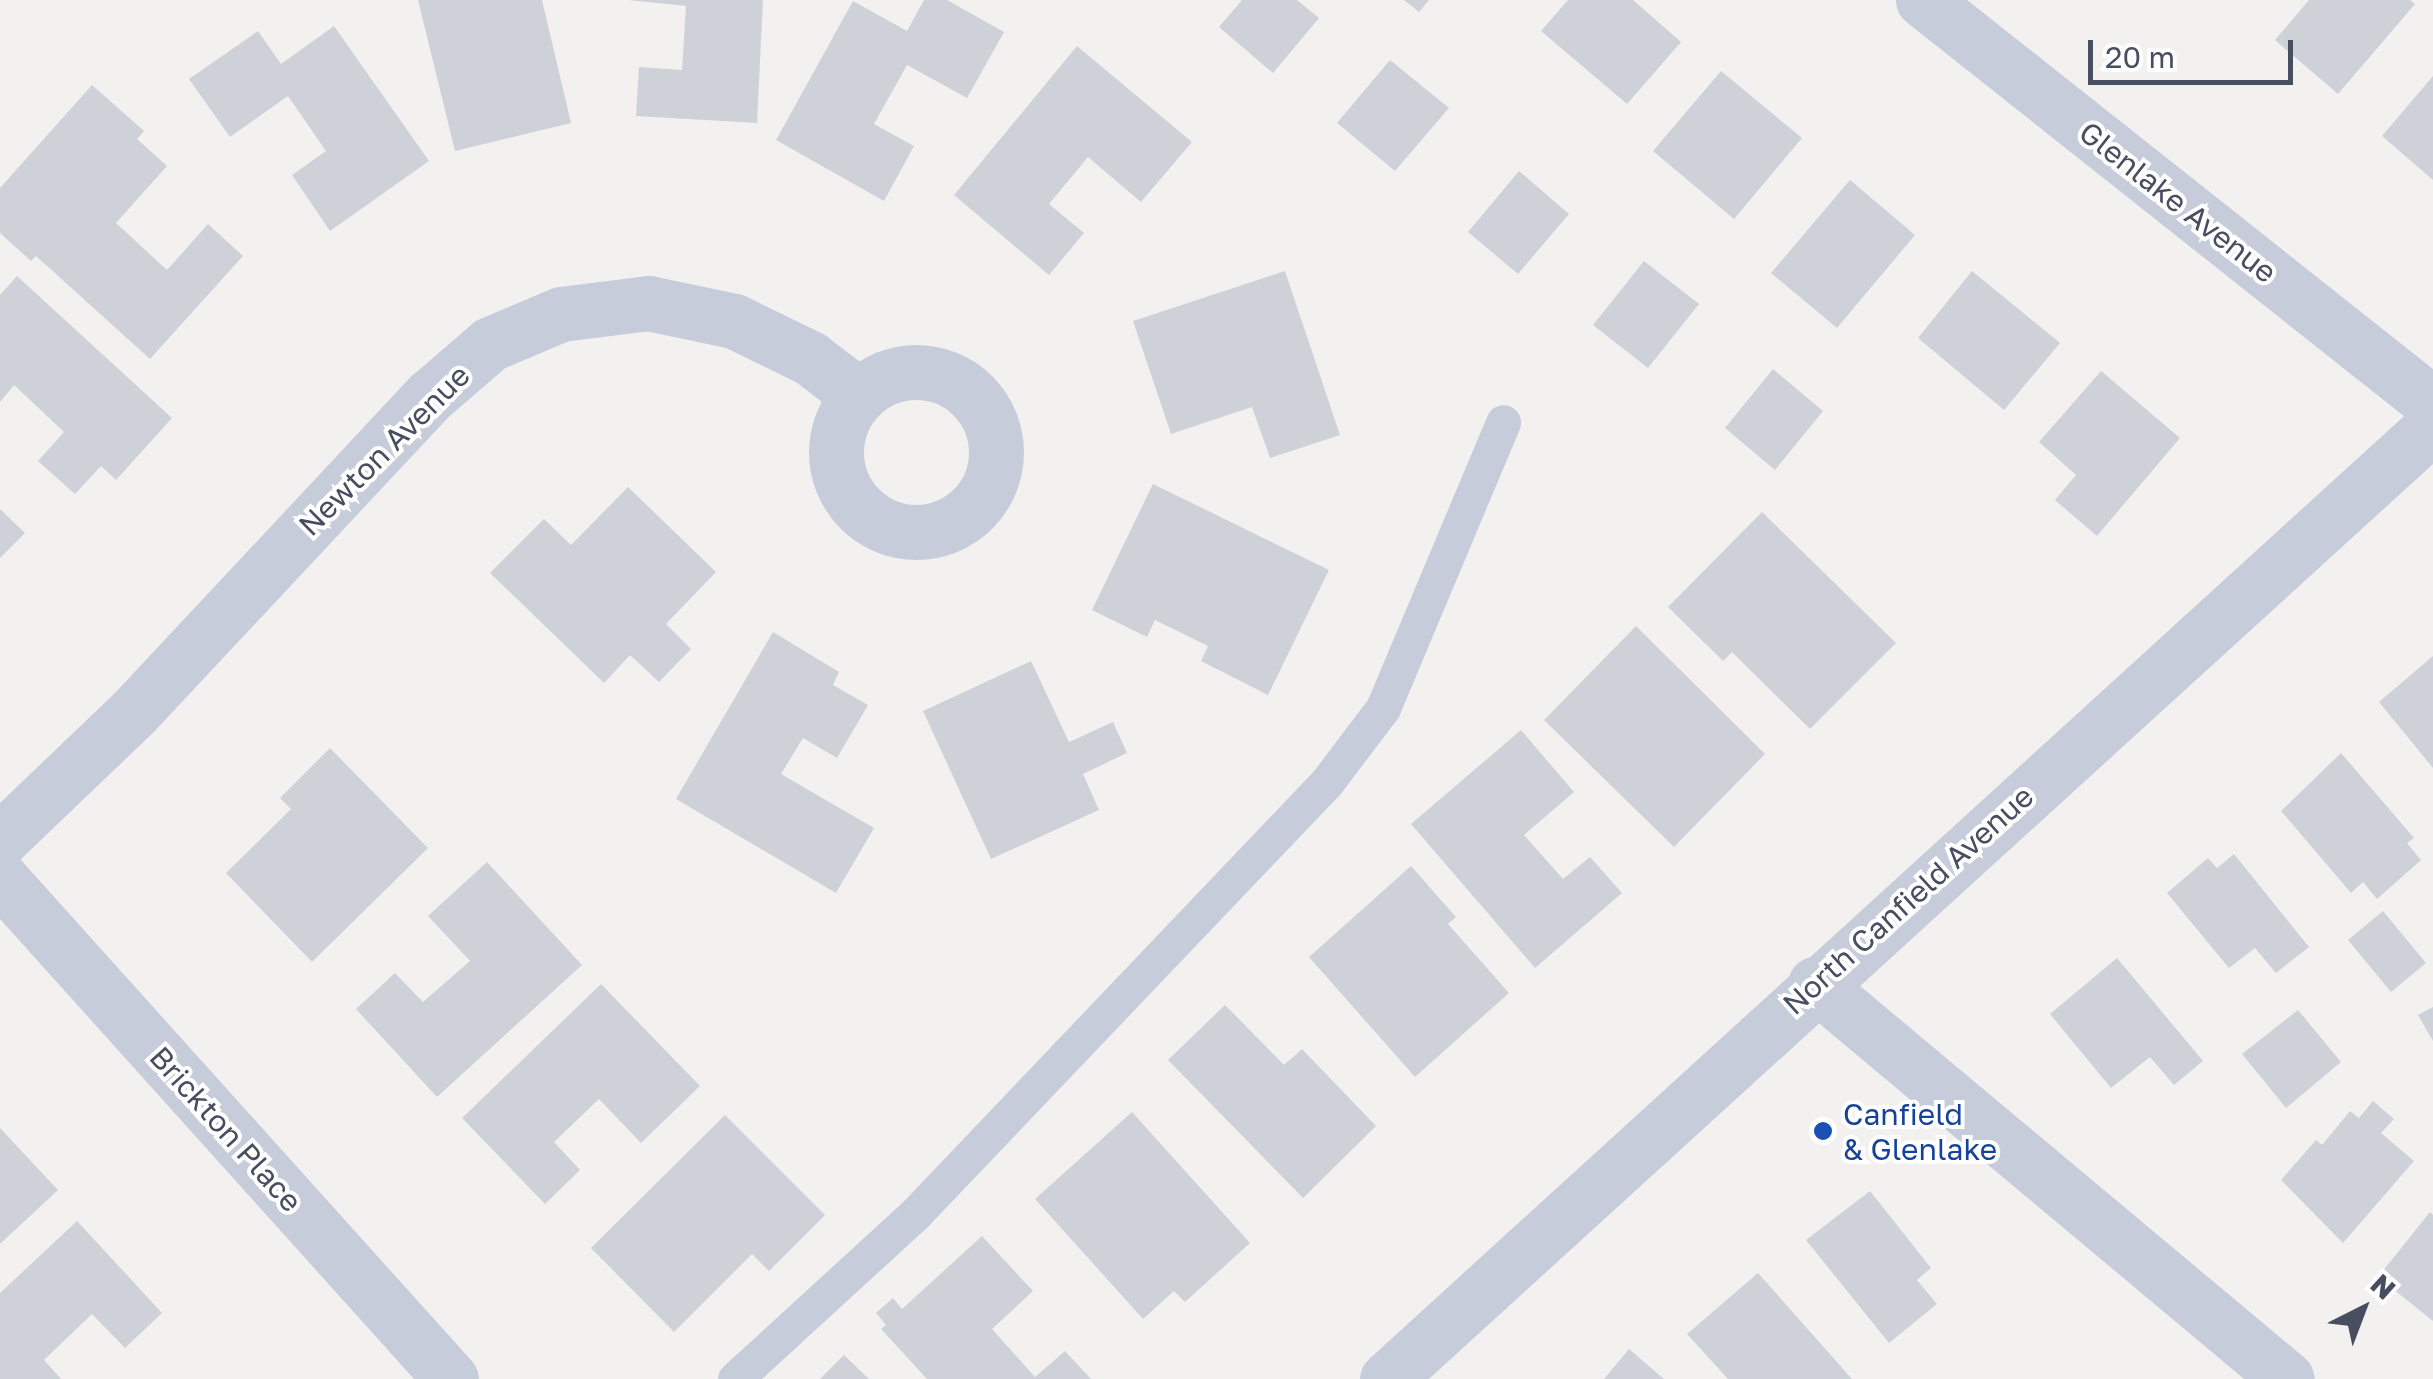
<!DOCTYPE html>
<style>
body{margin:0}
#map{position:relative;width:2433px;height:1379px;overflow:hidden;background:#f3f1f0;font-family:"Golos Text",sans-serif}
div>[style]{position:absolute}
[style*='--x']{left:calc(var(--x)*1px);top:calc(var(--y)*1px);width:calc(var(--w)*1px);rotate:calc(var(--a)*1deg)}
.building>*{inset:0;background:#cfd1d8}
.service>*{height:35px;margin:-17.5px;padding:0 17.5px;transform-origin:17.5px;border-radius:17.5px;background:#c6ccd9}
.minor>*{height:55px;margin:-27.5px;padding:0 27.5px;transform-origin:27.5px;border-radius:27.5px;background:#c6ccd9}
.minor>.ring{margin:-27.5px;padding:0;box-sizing:content-box;background:none;border:55px solid #c6ccd9;border-radius:50%}
.tertiary>*{height:55px;margin:-27.5px;padding:0 27.5px;transform-origin:27.5px;border-radius:27.5px;background:#c6ccd9}
.dots>*{width:28px;height:28px;translate:-50% -50%;box-sizing:border-box;border:5px solid #fff;border-radius:50%}
span{translate:-50% -50%;white-space:nowrap;text-align:center;line-height:1.15;-webkit-text-stroke:8px #fff;paint-order:stroke}
.street-label{font-size:30px;color:#464e60}
.transit-label{font-size:30px;color:#164399}
.left{translate:0 -50%;text-align:left}
.north{position:absolute;left:2313px;top:1259px;width:100px;height:100px;-webkit-text-stroke:8px #fff;paint-order:stroke;rotate:42deg;font-size:28px;font-weight:700;line-height:40px;text-align:center;color:#464e60}
.north::after{content:'';display:block;margin:auto;width:35px;height:45px;background:#464e60;clip-path:polygon(50% 0,100% 100%,50% 72%,0 100%)}
.scale{position:absolute;left:2088px;top:40px;width:205px;height:45px;box-sizing:border-box;border:5px solid #464e60;border-top:0;padding-left:12px;font-size:30px;line-height:35px;white-space:nowrap;color:#464e60;-webkit-text-stroke:8px #fff;paint-order:stroke}
</style>
<div id="map">
<div class="building">
<div style="clip-path:polygon(418px 0,542px 0,571px 123px,455px 151px)"></div>
<div style="clip-path:polygon(628px 0,763px 0,757px 123px,636px 116px,639px 67px,682px 70px,686px 6px)"></div>
<div style="clip-path:polygon(924px 0,947px 0,1004px 32px,967px 98px,907px 65px,874px 124px,914px 146px,884px 201px,776px 140px,853px 1px,907px 31px)"></div>
<div style="clip-path:polygon(1242px 0,1297px 0,1319px 18px,1273px 73px,1219px 27px)"></div>
<div style="clip-path:polygon(1404px 0,1429px 0,1419px 12px)"></div>
<div style="clip-path:polygon(1568px 0,1633px 0,1681px 42px,1627px 104px,1541px 31px)"></div>
<div style="clip-path:polygon(2309px 0,2410px 0,2415px 4px,2338px 94px,2275px 40px)"></div>
<div style="clip-path:polygon(334px 26px,429px 161px,330px 231px,292px 175px,326px 151px,288px 96px,230px 137px,189px 79px,258px 31px,281px 64px)"></div>
<div style="clip-path:polygon(1077px 46px,1192px 142px,1141px 202px,1088px 157px,1049px 204px,1084px 233px,1049px 275px,954px 195px)"></div>
<div style="clip-path:polygon(1390px 60px,1449px 108px,1395px 171px,1337px 123px)"></div>
<div style="clip-path:polygon(1721px 71px,1802px 138px,1734px 219px,1653px 151px)"></div>
<div style="clip-path:polygon(2433px 76px,2433px 180px,2382px 136px)"></div>
<div style="clip-path:polygon(92px 85px,144px 131px,137px 139px,167px 166px,116px 223px,167px 270px,208px 224px,243px 256px,150px 359px,36px 256px,31px 261px,0 233px,0 188px)"></div>
<div style="clip-path:polygon(1519px 171px,1569px 214px,1518px 274px,1468px 232px)"></div>
<div style="clip-path:polygon(1850px 180px,1915px 235px,1837px 328px,1771px 273px)"></div>
<div style="clip-path:polygon(1644px 261px,1699px 304px,1648px 368px,1593px 325px)"></div>
<div style="clip-path:polygon(1285px 271px,1340px 435px,1270px 458px,1252px 407px,1171px 434px,1133px 321px)"></div>
<div style="clip-path:polygon(1972px 271px,2060px 343px,2004px 410px,1918px 338px)"></div>
<div style="clip-path:polygon(17px 276px,172px 418px,116px 480px,101px 466px,75px 494px,38px 461px,64px 432px,14px 385px,0 402px,0 295px)"></div>
<div style="clip-path:polygon(1773px 369px,1823px 411px,1775px 470px,1725px 428px)"></div>
<div style="clip-path:polygon(2101px 371px,2180px 438px,2097px 536px,2055px 500px,2076px 475px,2039px 442px)"></div>
<div style="clip-path:polygon(1153px 484px,1329px 570px,1268px 695px,1201px 661px,1208px 646px,1155px 620px,1147px 637px,1092px 610px)"></div>
<div style="clip-path:polygon(628px 487px,716px 572px,666px 624px,691px 649px,659px 682px,630px 655px,604px 683px,490px 573px,544px 519px,571px 545px)"></div>
<div style="clip-path:polygon(0 509px,25px 533px,0 558px)"></div>
<div style="clip-path:polygon(1762px 512px,1896px 643px,1810px 729px,1732px 652px,1723px 661px,1668px 607px)"></div>
<div style="clip-path:polygon(1636px 626px,1765px 754px,1674px 847px,1544px 720px)"></div>
<div style="clip-path:polygon(773px 632px,839px 672px,833px 685px,868px 705px,837px 758px,803px 738px,781px 774px,874px 828px,836px 893px,676px 799px)"></div>
<div style="clip-path:polygon(2433px 656px,2433px 768px,2379px 702px)"></div>
<div style="clip-path:polygon(1031px 661px,1069px 742px,1113px 722px,1127px 753px,1083px 774px,1099px 810px,991px 859px,923px 711px)"></div>
<div style="clip-path:polygon(1521px 730px,1574px 792px,1524px 835px,1563px 879px,1590px 857px,1622px 893px,1535px 968px,1411px 824px)"></div>
<div style="clip-path:polygon(330px 748px,428px 848px,312px 962px,226px 873px,291px 809px,280px 798px)"></div>
<div style="clip-path:polygon(2341px 753px,2414px 838px,2407px 843px,2421px 860px,2377px 899px,2363px 882px,2351px 893px,2281px 811px)"></div>
<div style="clip-path:polygon(2234px 854px,2309px 947px,2276px 973px,2255px 948px,2229px 968px,2167px 893px,2208px 858px,2217px 868px)"></div>
<div style="clip-path:polygon(487px 862px,582px 965px,437px 1097px,356px 1009px,395px 973px,423px 1002px,470px 961px,428px 916px)"></div>
<div style="clip-path:polygon(1411px 866px,1456px 917px,1448px 924px,1509px 993px,1415px 1077px,1309px 957px)"></div>
<div style="clip-path:polygon(2383px 911px,2426px 963px,2391px 992px,2348px 940px)"></div>
<div style="clip-path:polygon(2117px 958px,2203px 1061px,2174px 1085px,2150px 1057px,2111px 1088px,2050px 1014px)"></div>
<div style="clip-path:polygon(601px 984px,700px 1086px,641px 1143px,599px 1099px,554px 1142px,580px 1170px,545px 1204px,462px 1118px)"></div>
<div style="clip-path:polygon(1225px 1005px,1284px 1065px,1302px 1049px,1376px 1126px,1303px 1198px,1168px 1060px)"></div>
<div style="clip-path:polygon(2433px 1007px,2433px 1041px,2418px 1015px)"></div>
<div style="clip-path:polygon(2298px 1010px,2341px 1062px,2286px 1108px,2242px 1054px)"></div>
<div style="clip-path:polygon(2373px 1101px,2394px 1119px,2381px 1133px,2414px 1161px,2343px 1243px,2281px 1180px,2316px 1140px,2322px 1145px,2350px 1111px,2359px 1118px)"></div>
<div style="clip-path:polygon(1132px 1112px,1250px 1243px,1185px 1302px,1174px 1291px,1143px 1319px,1035px 1199px)"></div>
<div style="clip-path:polygon(725px 1115px,825px 1215px,769px 1271px,752px 1254px,674px 1332px,591px 1248px)"></div>
<div style="clip-path:polygon(0 1128px,58px 1190px,0 1244px)"></div>
<div style="clip-path:polygon(1870px 1191px,1931px 1268px,1917px 1280px,1937px 1304px,1889px 1343px,1806px 1240px)"></div>
<div style="clip-path:polygon(2430px 1212px,2433px 1215px,2433px 1321px,2378px 1277px)"></div>
<div style="clip-path:polygon(77px 1221px,162px 1313px,125px 1348px,92px 1314px,44px 1360px,61px 1379px,0 1379px,0 1293px)"></div>
<div style="clip-path:polygon(982px 1236px,1033px 1291px,992px 1329px,1035px 1377px,1065px 1351px,1091px 1379px,927px 1379px,881px 1329px,886px 1325px,876px 1313px,893px 1298px,902px 1309px)"></div>
<div style="clip-path:polygon(1758px 1273px,1852px 1379px,1728px 1379px,1687px 1334px)"></div>
<div style="clip-path:polygon(1629px 1349px,1664px 1379px,1604px 1379px)"></div>
<div style="clip-path:polygon(844px 1355px,869px 1379px,820px 1379px)"></div>
</div>
<div class="service">
<div style="--x:735;--y:1379;--w:246;--a:-42.5"></div>
<div style="--x:916;--y:1213;--w:596;--a:-46.36"></div>
<div style="--x:1327;--y:782;--w:93;--a:-52.9"></div>
<div style="--x:1383;--y:708;--w:310;--a:-67.2"></div>
</div>
<div class="minor">
<div style="--x:1923;--y:0;--w:651;--a:38.38"></div>
<div class="ring" style="left:836px;top:372px;width:105px;height:105px"></div>
<div style="--x:0;--y:840;--w:184;--a:-43.7"></div>
<div style="--x:133;--y:713;--w:436;--a:-46.9"></div>
<div style="--x:431;--y:395;--w:78;--a:-40.8"></div>
<div style="--x:490;--y:344;--w:77;--a:-22.9"></div>
<div style="--x:561;--y:314;--w:88;--a:-7.2"></div>
<div style="--x:648;--y:303;--w:88;--a:11.8"></div>
<div style="--x:734;--y:321;--w:85;--a:26"></div>
<div style="--x:810;--y:358;--w:61;--a:37.6"></div>
<div style="--x:0;--y:878;--w:674;--a:48.01"></div>
<div style="--x:1815;--y:984;--w:615;--a:39.92"></div>
</div>
<div class="tertiary">
<div style="--x:1387;--y:1379;--w:1415;--a:-42.34"></div>
</div>
<div class="dots">
<div style="left:1823px;top:1131px;background:#1a4fb4"></div>
</div>
<div class="street-label">
<span style="left:2178px;top:202px;rotate:38deg">Glenlake Avenue</span>
<span style="left:384px;top:450px;rotate:-45deg">Newton Avenue</span>
<span style="left:1908px;top:900px;rotate:-42deg">North Canfield Avenue</span>
<span style="left:226px;top:1129px;rotate:48deg">Brickton Place</span>
</div>
<div class="transit-label">
<span class="left" style="left:1843px;top:1131px">Canfield<br>&amp; Glenlake</span>
</div>
<div class="north">N</div>
<div class="scale">20 m</div>
</div>
